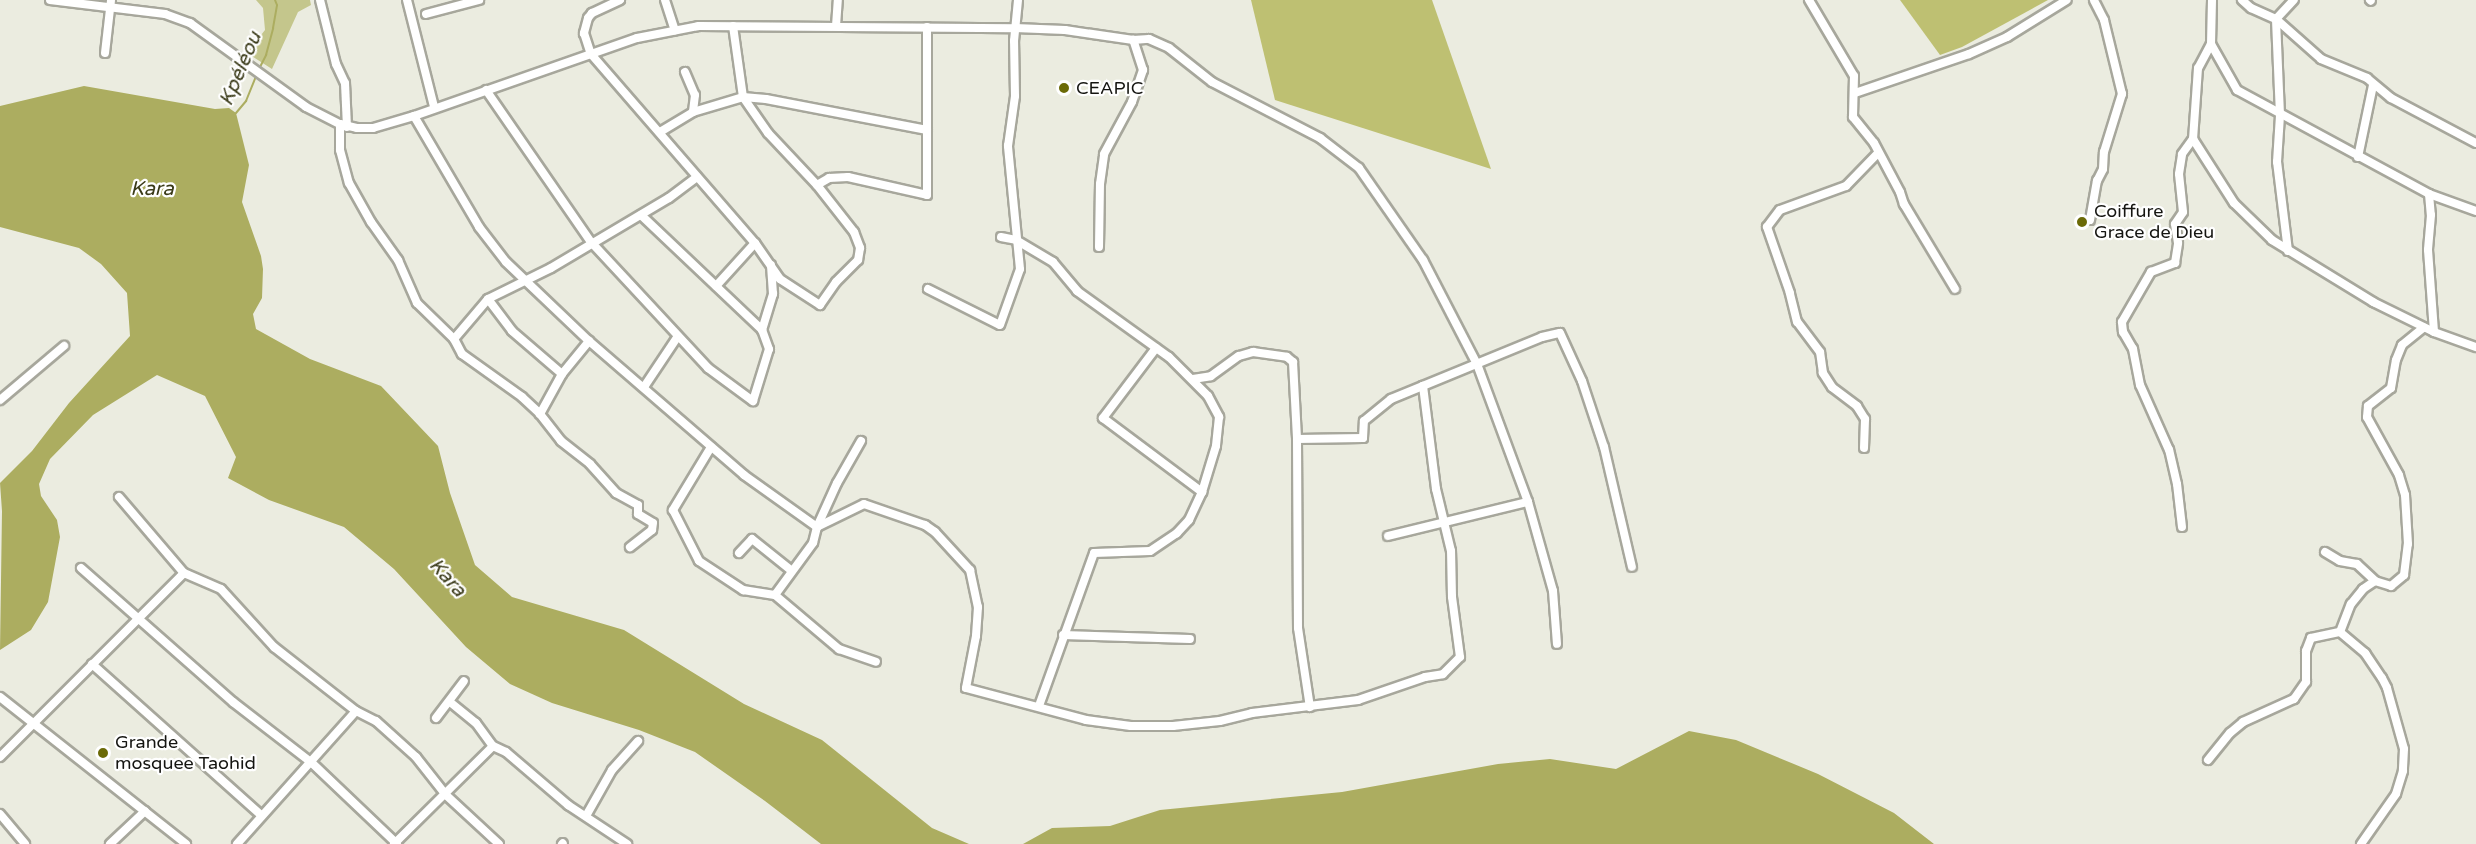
<!DOCTYPE html>
<meta charset="utf-8">
<style>
body{margin:0}
#map{position:relative;width:2476px;height:844px;overflow:hidden;background:#ebece0;font-family:"Varela Round",sans-serif}
div>[style]{position:absolute}
[style*='--x']{left:calc(var(--x)*1px);top:calc(var(--y)*1px);width:calc(var(--w)*1px);rotate:calc(var(--a)*1deg)}
.green>*{inset:0;background:#c4c68c}
.forest>*{inset:0;background:#bec072}
.water>*{inset:0;background:#acad60}
.stream>*{height:2px;margin:-1px;padding:0 1px;transform-origin:1px;border-radius:1px;background:#acad60}
.roads{filter:drop-shadow(2px 0 #a7a79c) drop-shadow(-2px 0 #a7a79c) drop-shadow(0 2px #a7a79c) drop-shadow(0 -2px #a7a79c)}
.minor>*{height:8px;margin:-4px;padding:0 4px;transform-origin:4px;border-radius:4px;background:#fff}
.dots>*{width:16px;height:16px;translate:-50% -50%;box-sizing:border-box;border:3px solid #fff;border-radius:50%}
span{translate:-50% -50%;white-space:nowrap;text-align:center;line-height:1.15;-webkit-text-stroke:4.5px #fff;paint-order:stroke}
.poi-label{font-size:18px;color:#151511}
.left{translate:0 -50%;text-align:left}
.water-label{font-size:20px;color:#3a3a18;font-style:italic}
</style>
<div id="map">
<div class="green">
<div style="clip-path:polygon(256px 0,310px 0,311px 5px,298px 12px,272px 69px,247px 53px,265px 30px,263px 8px)"></div>
</div>
<div class="forest">
<div style="clip-path:polygon(1251px 0,1432px 0,1491px 169px,1275px 100px)"></div>
<div style="clip-path:polygon(1900px 0,2048px 0,1962px 47px,1940px 55px)"></div>
</div>
<div class="water">
<div style="clip-path:polygon(84px 86px,215px 109px,229px 108px,236px 113px,249px 165px,242px 202px,261px 256px,263px 269px,262px 298px,253px 314px,256px 329px,310px 359px,381px 386px,438px 446px,450px 493px,475px 565px,512px 597px,624px 630px,744px 704px,822px 740px,932px 828px,969px 844px,821px 844px,765px 801px,695px 752px,639px 730px,552px 703px,510px 684px,466px 647px,394px 569px,344px 527px,269px 500px,228px 478px,236px 457px,205px 396px,157px 375px,93px 415px,50px 459px,39px 484px,41px 496px,57px 520px,60px 537px,48px 602px,31px 630px,0 650px,2px 511px,0 483px,32px 451px,69px 403px,130px 336px,127px 293px,101px 264px,79px 248px,0 227px,0 106px)"></div>
<div style="clip-path:polygon(1689px 731px,1736px 740px,1818px 774px,1894px 813px,1934px 844px,1023px 844px,1052px 828px,1110px 826px,1160px 810px,1342px 792px,1498px 764px,1550px 759px,1616px 769px)"></div>
</div>
<div class="stream">
<div style="--x:259;--y:69;--w:16;--a:-63"></div>
<div style="--x:266;--y:55;--w:28;--a:-75"></div>
<div style="--x:273;--y:28;--w:23;--a:-80"></div>
<div style="--x:277;--y:5;--w:5;--a:-112"></div>
<div style="--x:236;--y:113;--w:16;--a:-50"></div>
<div style="--x:246;--y:101;--w:29;--a:-68"></div>
</div>
<div class="roads">
<div class="minor">
<div style="--x:50;--y:0;--w:116;--a:6.9"></div>
<div style="--x:165;--y:14;--w:27;--a:20"></div>
<div style="--x:190;--y:23;--w:143;--a:35.9"></div>
<div style="--x:306;--y:107;--w:38;--a:27"></div>
<div style="--x:340;--y:124;--w:17;--a:13"></div>
<div style="--x:357;--y:128;--w:16;--a:0"></div>
<div style="--x:373;--y:128;--w:43;--a:-16.3"></div>
<div style="--x:414;--y:116;--w:236;--a:-19.3"></div>
<div style="--x:637;--y:38;--w:63;--a:-11"></div>
<div style="--x:699;--y:26;--w:316;--a:0.4"></div>
<div style="--x:1015;--y:28;--w:50;--a:2.3"></div>
<div style="--x:1065;--y:30;--w:69;--a:8.4"></div>
<div style="--x:1133;--y:40;--w:16;--a:-4"></div>
<div style="--x:1149;--y:39;--w:22;--a:24"></div>
<div style="--x:1169;--y:48;--w:55;--a:38.3"></div>
<div style="--x:1212;--y:82;--w:122;--a:27.4"></div>
<div style="--x:1320;--y:138;--w:49;--a:37.6"></div>
<div style="--x:1359;--y:168;--w:112;--a:55.2"></div>
<div style="--x:1423;--y:260;--w:117;--a:62.6"></div>
<div style="--x:1477;--y:364;--w:147;--a:69.7"></div>
<div style="--x:1528;--y:502;--w:92;--a:74.3"></div>
<div style="--x:1553;--y:591;--w:53;--a:85.7"></div>
<div style="--x:320;--y:0;--w:66;--a:76"></div>
<div style="--x:336;--y:64;--w:21;--a:65"></div>
<div style="--x:345;--y:83;--w:44;--a:87.4"></div>
<div style="--x:407;--y:0;--w:110;--a:75.8"></div>
<div style="--x:620;--y:0;--w:31;--a:155"></div>
<div style="--x:592;--y:13;--w:6;--a:129"></div>
<div style="--x:588;--y:18;--w:16;--a:105"></div>
<div style="--x:584;--y:33;--w:22;--a:72"></div>
<div style="--x:591;--y:54;--w:250;--a:49.1"></div>
<div style="--x:755;--y:243;--w:58;--a:132.2"></div>
<div style="--x:665;--y:0;--w:32;--a:72"></div>
<div style="--x:1809;--y:0;--w:88;--a:59.4"></div>
<div style="--x:1854;--y:76;--w:41;--a:91.4"></div>
<div style="--x:1853;--y:117;--w:33;--a:51"></div>
<div style="--x:1874;--y:143;--w:55;--a:62"></div>
<div style="--x:1900;--y:192;--w:13;--a:72"></div>
<div style="--x:1904;--y:204;--w:99;--a:59"></div>
<div style="--x:2212;--y:0;--w:44;--a:91.3"></div>
<div style="--x:2211;--y:44;--w:53;--a:60.5"></div>
<div style="--x:2237;--y:90;--w:218;--a:28.4"></div>
<div style="--x:2429;--y:194;--w:50;--a:19.9"></div>
<div style="--x:2242;--y:0;--w:12;--a:42"></div>
<div style="--x:2251;--y:8;--w:27;--a:24"></div>
<div style="--x:2276;--y:19;--w:60;--a:41.6"></div>
<div style="--x:2321;--y:59;--w:50;--a:22.4"></div>
<div style="--x:2367;--y:78;--w:31;--a:40"></div>
<div style="--x:2391;--y:98;--w:96;--a:27.9"></div>
<div style="--x:2370;--y:0;--w:1;--a:45"></div>
<div style="--x:426;--y:14;--w:55;--a:-14.8"></div>
<div style="--x:733;--y:26;--w:72;--a:82"></div>
<div style="--x:743;--y:97;--w:44;--a:55.2"></div>
<div style="--x:768;--y:133;--w:71;--a:46.7"></div>
<div style="--x:817;--y:185;--w:60;--a:51.8"></div>
<div style="--x:854;--y:232;--w:17;--a:69"></div>
<div style="--x:860;--y:248;--w:12;--a:99"></div>
<div style="--x:858;--y:260;--w:31;--a:135"></div>
<div style="--x:836;--y:282;--w:28;--a:125"></div>
<div style="--x:820;--y:305;--w:48;--a:-147"></div>
<div style="--x:780;--y:279;--w:44;--a:-124.8"></div>
<div style="--x:836;--y:26;--w:26;--a:-86"></div>
<div style="--x:2211;--y:44;--w:27;--a:118"></div>
<div style="--x:2198;--y:68;--w:71;--a:94"></div>
<div style="--x:2193;--y:139;--w:76;--a:57.4"></div>
<div style="--x:2234;--y:203;--w:53;--a:44.2"></div>
<div style="--x:2272;--y:240;--w:119;--a:31.5"></div>
<div style="--x:2373;--y:302;--w:68;--a:26.2"></div>
<div style="--x:2434;--y:332;--w:45;--a:19.7"></div>
<div style="--x:105;--y:53;--w:53;--a:-83.5"></div>
<div style="--x:685;--y:72;--w:25;--a:67"></div>
<div style="--x:695;--y:95;--w:17;--a:97"></div>
<div style="--x:486;--y:90;--w:185;--a:55.4"></div>
<div style="--x:591;--y:242;--w:172;--a:47.1"></div>
<div style="--x:708;--y:368;--w:56;--a:36.3"></div>
<div style="--x:753;--y:401;--w:54;--a:-72.9"></div>
<div style="--x:769;--y:349;--w:20;--a:-110"></div>
<div style="--x:762;--y:330;--w:38;--a:-73"></div>
<div style="--x:773;--y:294;--w:29;--a:-94"></div>
<div style="--x:1855;--y:93;--w:120;--a:-18.9"></div>
<div style="--x:1969;--y:54;--w:42;--a:-24.1"></div>
<div style="--x:2007;--y:37;--w:70;--a:-31.7"></div>
<div style="--x:414;--y:116;--w:129;--a:59.6"></div>
<div style="--x:479;--y:227;--w:44;--a:52.4"></div>
<div style="--x:506;--y:262;--w:115;--a:43.6"></div>
<div style="--x:589;--y:341;--w:205;--a:40.8"></div>
<div style="--x:744;--y:475;--w:90;--a:35.5"></div>
<div style="--x:817;--y:527;--w:52;--a:-26.1"></div>
<div style="--x:864;--y:504;--w:65;--a:19"></div>
<div style="--x:925;--y:525;--w:12;--a:35"></div>
<div style="--x:935;--y:532;--w:52;--a:47.4"></div>
<div style="--x:970;--y:570;--w:38;--a:78"></div>
<div style="--x:978;--y:607;--w:29;--a:94"></div>
<div style="--x:976;--y:636;--w:53;--a:100.9"></div>
<div style="--x:966;--y:688;--w:124;--a:14.9"></div>
<div style="--x:1086;--y:720;--w:45;--a:7.6"></div>
<div style="--x:1131;--y:726;--w:42;--a:0"></div>
<div style="--x:1173;--y:726;--w:47;--a:-6.1"></div>
<div style="--x:1220;--y:721;--w:33;--a:-14"></div>
<div style="--x:1252;--y:713;--w:107;--a:-7"></div>
<div style="--x:1358;--y:700;--w:71;--a:-18.9"></div>
<div style="--x:1425;--y:677;--w:18;--a:-9"></div>
<div style="--x:1443;--y:674;--w:24;--a:-45"></div>
<div style="--x:1460;--y:657;--w:61;--a:-97.6"></div>
<div style="--x:1452;--y:597;--w:46;--a:-91.2"></div>
<div style="--x:1451;--y:551;--w:64;--a:-103.6"></div>
<div style="--x:1436;--y:489;--w:104;--a:-97.2"></div>
<div style="--x:340;--y:124;--w:26;--a:90"></div>
<div style="--x:340;--y:150;--w:34;--a:75"></div>
<div style="--x:349;--y:183;--w:45;--a:60.6"></div>
<div style="--x:371;--y:222;--w:47;--a:54.6"></div>
<div style="--x:398;--y:260;--w:47;--a:66.2"></div>
<div style="--x:417;--y:303;--w:52;--a:44.2"></div>
<div style="--x:454;--y:339;--w:17;--a:62"></div>
<div style="--x:462;--y:354;--w:74;--a:35.6"></div>
<div style="--x:522;--y:397;--w:25;--a:43"></div>
<div style="--x:540;--y:414;--w:34;--a:52"></div>
<div style="--x:561;--y:441;--w:37;--a:38"></div>
<div style="--x:590;--y:464;--w:39;--a:48"></div>
<div style="--x:616;--y:493;--w:25;--a:29"></div>
<div style="--x:638;--y:505;--w:9;--a:90"></div>
<div style="--x:638;--y:514;--w:17;--a:31"></div>
<div style="--x:653;--y:523;--w:7;--a:98"></div>
<div style="--x:652;--y:530;--w:28;--a:142"></div>
<div style="--x:660;--y:132;--w:39;--a:-31"></div>
<div style="--x:693;--y:112;--w:52;--a:-16.7"></div>
<div style="--x:743;--y:97;--w:23;--a:5"></div>
<div style="--x:766;--y:99;--w:164;--a:10.9"></div>
<div style="--x:2358;--y:157;--w:74;--a:-78.2"></div>
<div style="--x:817;--y:185;--w:14;--a:-30"></div>
<div style="--x:829;--y:178;--w:19;--a:-3"></div>
<div style="--x:848;--y:177;--w:81;--a:12.8"></div>
<div style="--x:927;--y:195;--w:168;--a:-90"></div>
<div style="--x:2429;--y:194;--w:21;--a:85"></div>
<div style="--x:2431;--y:215;--w:35;--a:95"></div>
<div style="--x:2428;--y:250;--w:82;--a:85.8"></div>
<div style="--x:641;--y:215;--w:167;--a:43.5"></div>
<div style="--x:2090;--y:220;--w:40;--a:-80"></div>
<div style="--x:2097;--y:181;--w:13;--a:-63"></div>
<div style="--x:2103;--y:169;--w:17;--a:-87"></div>
<div style="--x:2104;--y:152;--w:61;--a:-72.8"></div>
<div style="--x:2122;--y:94;--w:76;--a:-103.7"></div>
<div style="--x:2104;--y:20;--w:22;--a:-117"></div>
<div style="--x:1001;--y:237;--w:15;--a:11"></div>
<div style="--x:1016;--y:240;--w:43;--a:30.7"></div>
<div style="--x:1053;--y:262;--w:38;--a:50"></div>
<div style="--x:1077;--y:291;--w:113;--a:35.7"></div>
<div style="--x:1169;--y:357;--w:55;--a:45"></div>
<div style="--x:1208;--y:396;--w:24;--a:62"></div>
<div style="--x:1219;--y:417;--w:29;--a:96"></div>
<div style="--x:1216;--y:446;--w:48;--a:106.9"></div>
<div style="--x:1202;--y:492;--w:31;--a:115"></div>
<div style="--x:1189;--y:520;--w:18;--a:133"></div>
<div style="--x:1177;--y:533;--w:32;--a:146"></div>
<div style="--x:1150;--y:551;--w:56;--a:178"></div>
<div style="--x:1094;--y:553;--w:163;--a:109.8"></div>
<div style="--x:1099;--y:247;--w:63;--a:-89.1"></div>
<div style="--x:1100;--y:184;--w:30;--a:-82"></div>
<div style="--x:1104;--y:154;--w:59;--a:-61.7"></div>
<div style="--x:1132;--y:102;--w:34;--a:-71"></div>
<div style="--x:1143;--y:70;--w:32;--a:-108"></div>
<div style="--x:2288;--y:251;--w:90;--a:-97"></div>
<div style="--x:2277;--y:162;--w:47;--a:-86.3"></div>
<div style="--x:2280;--y:115;--w:96;--a:-92.4"></div>
<div style="--x:2276;--y:19;--w:26;--a:-47"></div>
<div style="--x:928;--y:289;--w:80;--a:26.6"></div>
<div style="--x:1000;--y:325;--w:59;--a:-70.3"></div>
<div style="--x:1020;--y:269;--w:124;--a:-95.6"></div>
<div style="--x:1008;--y:146;--w:50;--a:-82"></div>
<div style="--x:1015;--y:96;--w:55;--a:-91"></div>
<div style="--x:1014;--y:41;--w:41;--a:-84.4"></div>
<div style="--x:488;--y:299;--w:40;--a:53"></div>
<div style="--x:512;--y:331;--w:66;--a:40.7"></div>
<div style="--x:562;--y:374;--w:46;--a:118.8"></div>
<div style="--x:454;--y:339;--w:52;--a:-49.6"></div>
<div style="--x:488;--y:299;--w:70;--a:-26.2"></div>
<div style="--x:551;--y:268;--w:137;--a:-30.7"></div>
<div style="--x:669;--y:198;--w:35;--a:-37"></div>
<div style="--x:1156;--y:348;--w:88;--a:127.1"></div>
<div style="--x:1103;--y:418;--w:124;--a:36.8"></div>
<div style="--x:562;--y:374;--w:43;--a:-50.7"></div>
<div style="--x:1193;--y:379;--w:18;--a:-9"></div>
<div style="--x:1211;--y:376;--w:34;--a:-36"></div>
<div style="--x:1239;--y:356;--w:15;--a:-16"></div>
<div style="--x:1253;--y:352;--w:34;--a:8"></div>
<div style="--x:1287;--y:357;--w:8;--a:40"></div>
<div style="--x:1293;--y:362;--w:77;--a:87"></div>
<div style="--x:1297;--y:439;--w:189;--a:89.7"></div>
<div style="--x:1298;--y:628;--w:80;--a:81.4"></div>
<div style="--x:644;--y:387;--w:61;--a:-56.3"></div>
<div style="--x:0;--y:400;--w:84;--a:-40.2"></div>
<div style="--x:1297;--y:439;--w:66;--a:-0.9"></div>
<div style="--x:1363;--y:438;--w:17;--a:-87"></div>
<div style="--x:1364;--y:421;--w:35;--a:-39"></div>
<div style="--x:1391;--y:399;--w:163;--a:-22.3"></div>
<div style="--x:1542;--y:337;--w:18;--a:-13"></div>
<div style="--x:1560;--y:333;--w:53;--a:65.4"></div>
<div style="--x:1582;--y:381;--w:70;--a:71.6"></div>
<div style="--x:1604;--y:447;--w:123;--a:76.9"></div>
<div style="--x:861;--y:441;--w:48;--a:119.7"></div>
<div style="--x:837;--y:483;--w:48;--a:114.4"></div>
<div style="--x:817;--y:527;--w:16;--a:104"></div>
<div style="--x:813;--y:543;--w:64;--a:126.2"></div>
<div style="--x:775;--y:595;--w:84;--a:40.2"></div>
<div style="--x:839;--y:649;--w:39;--a:19"></div>
<div style="--x:711;--y:447;--w:74;--a:121.1"></div>
<div style="--x:673;--y:510;--w:57;--a:63"></div>
<div style="--x:699;--y:561;--w:53;--a:33.4"></div>
<div style="--x:743;--y:590;--w:32;--a:9"></div>
<div style="--x:1864;--y:448;--w:29;--a:-88"></div>
<div style="--x:1865;--y:419;--w:15;--a:-122"></div>
<div style="--x:1857;--y:406;--w:31;--a:-143"></div>
<div style="--x:1832;--y:387;--w:17;--a:-123"></div>
<div style="--x:1823;--y:373;--w:21;--a:-98"></div>
<div style="--x:1820;--y:352;--w:38;--a:-127"></div>
<div style="--x:1797;--y:322;--w:30;--a:-104"></div>
<div style="--x:1790;--y:293;--w:70;--a:-109.2"></div>
<div style="--x:1767;--y:227;--w:21;--a:-53"></div>
<div style="--x:1780;--y:210;--w:70;--a:-20"></div>
<div style="--x:1846;--y:186;--w:46;--a:-45.9"></div>
<div style="--x:119;--y:497;--w:100;--a:49.5"></div>
<div style="--x:184;--y:573;--w:40;--a:23.4"></div>
<div style="--x:221;--y:589;--w:79;--a:47.6"></div>
<div style="--x:274;--y:647;--w:104;--a:38"></div>
<div style="--x:356;--y:711;--w:22;--a:27"></div>
<div style="--x:376;--y:721;--w:54;--a:42"></div>
<div style="--x:416;--y:757;--w:48;--a:51.7"></div>
<div style="--x:446;--y:795;--w:72;--a:42.8"></div>
<div style="--x:2182;--y:527;--w:43;--a:-96.6"></div>
<div style="--x:2177;--y:484;--w:35;--a:-103"></div>
<div style="--x:2169;--y:450;--w:71;--a:-114"></div>
<div style="--x:2140;--y:385;--w:37;--a:-101"></div>
<div style="--x:2133;--y:349;--w:20;--a:-120"></div>
<div style="--x:2123;--y:332;--w:10;--a:-96"></div>
<div style="--x:2122;--y:322;--w:58;--a:-59.9"></div>
<div style="--x:2151;--y:272;--w:26;--a:-21"></div>
<div style="--x:2175;--y:263;--w:20;--a:-81"></div>
<div style="--x:2178;--y:243;--w:19;--a:-99"></div>
<div style="--x:2175;--y:224;--w:14;--a:-56"></div>
<div style="--x:2183;--y:212;--w:38;--a:-96"></div>
<div style="--x:2179;--y:174;--w:20;--a:-81"></div>
<div style="--x:2182;--y:154;--w:19;--a:-54"></div>
<div style="--x:1388;--y:536;--w:144;--a:-13.7"></div>
<div style="--x:2325;--y:552;--w:17;--a:31"></div>
<div style="--x:2340;--y:561;--w:17;--a:10"></div>
<div style="--x:2357;--y:564;--w:25;--a:43"></div>
<div style="--x:2375;--y:581;--w:17;--a:17"></div>
<div style="--x:2391;--y:586;--w:17;--a:-40"></div>
<div style="--x:2404;--y:575;--w:31;--a:-83"></div>
<div style="--x:2408;--y:544;--w:49;--a:-93.5"></div>
<div style="--x:2405;--y:495;--w:21;--a:-107"></div>
<div style="--x:2399;--y:475;--w:66;--a:-118.9"></div>
<div style="--x:2367;--y:417;--w:11;--a:-85"></div>
<div style="--x:2368;--y:406;--w:29;--a:-38"></div>
<div style="--x:2391;--y:388;--w:28;--a:-80"></div>
<div style="--x:2396;--y:360;--w:16;--a:-68"></div>
<div style="--x:2402;--y:345;--w:28;--a:-39"></div>
<div style="--x:739;--y:553;--w:19;--a:-47"></div>
<div style="--x:752;--y:539;--w:51;--a:38.7"></div>
<div style="--x:81;--y:568;--w:203;--a:41.4"></div>
<div style="--x:233;--y:702;--w:100;--a:37.7"></div>
<div style="--x:312;--y:763;--w:117;--a:43.6"></div>
<div style="--x:2340;--y:632;--w:33;--a:40"></div>
<div style="--x:2365;--y:653;--w:30;--a:56"></div>
<div style="--x:2382;--y:678;--w:11;--a:63"></div>
<div style="--x:2387;--y:688;--w:63;--a:74.4"></div>
<div style="--x:2404;--y:749;--w:22;--a:93"></div>
<div style="--x:2403;--y:771;--w:24;--a:107"></div>
<div style="--x:2396;--y:794;--w:61;--a:125"></div>
<div style="--x:1063;--y:635;--w:127;--a:1.8"></div>
<div style="--x:92;--y:664;--w:227;--a:41.8"></div>
<div style="--x:0;--y:697;--w:237;--a:38.3"></div>
<div style="--x:450;--y:702;--w:33;--a:39"></div>
<div style="--x:476;--y:723;--w:29;--a:54"></div>
<div style="--x:493;--y:746;--w:14;--a:25"></div>
<div style="--x:506;--y:752;--w:82;--a:40.5"></div>
<div style="--x:568;--y:805;--w:71;--a:33.5"></div>
<div style="--x:436;--y:718;--w:46;--a:-52.9"></div>
<div style="--x:0;--y:757;--w:260;--a:-45"></div>
<div style="--x:2208;--y:760;--w:35;--a:-51"></div>
<div style="--x:2230;--y:733;--w:17;--a:-40"></div>
<div style="--x:2243;--y:722;--w:56;--a:-24.3"></div>
<div style="--x:2294;--y:699;--w:21;--a:-55"></div>
<div style="--x:2306;--y:682;--w:31;--a:-90"></div>
<div style="--x:2306;--y:651;--w:14;--a:-69"></div>
<div style="--x:2311;--y:638;--w:30;--a:-12"></div>
<div style="--x:2340;--y:632;--w:30;--a:-69"></div>
<div style="--x:2351;--y:604;--w:19;--a:-51"></div>
<div style="--x:2363;--y:589;--w:14;--a:-34"></div>
<div style="--x:0;--y:814;--w:39;--a:50"></div>
<div style="--x:586;--y:816;--w:53;--a:-60.5"></div>
<div style="--x:612;--y:770;--w:39;--a:-48"></div>
<div style="--x:110;--y:844;--w:48;--a:-43.3"></div>
<div style="--x:237;--y:844;--w:178;--a:-48.2"></div>
<div style="--x:394;--y:844;--w:139;--a:-44.7"></div>
<div style="--x:562;--y:844;--w:1;--a:-45"></div>
</div>
</div>
<div class="dots">
<div style="left:1064px;top:88px;background:#6b6a07"></div>
<div style="left:2082px;top:222px;background:#6b6a07"></div>
<div style="left:103px;top:753px;background:#6b6a07"></div>
</div>
<div class="poi-label">
<span class="left" style="left:1076px;top:88px">CEAPIC</span>
<span class="left" style="left:2094px;top:222px">Coiffure<br>Grace de Dieu</span>
<span class="left" style="left:115px;top:753px">Grande<br>mosquee Taohid</span>
</div>
<div class="water-label">
<span style="left:241px;top:69px;rotate:-67deg">Kpéléou</span>
<span style="left:152px;top:189px">Kara</span>
<span style="left:447px;top:578px;rotate:48deg">Kara</span>
</div>
</div>
